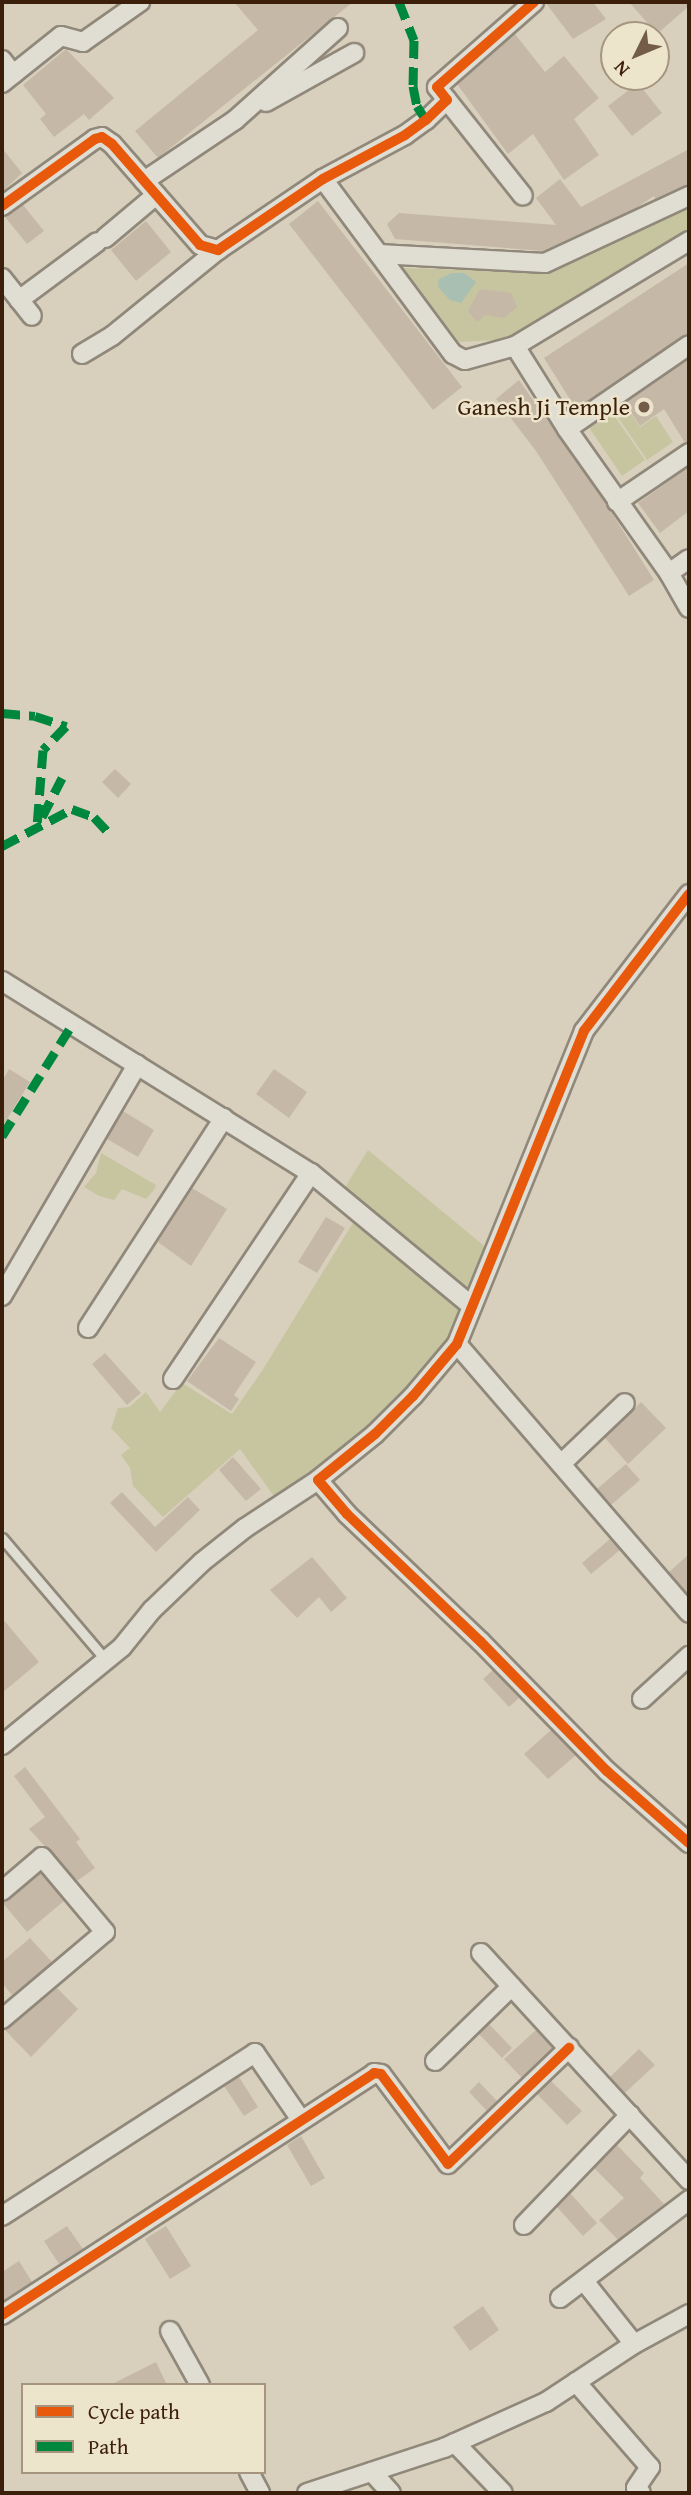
<!DOCTYPE html>
<style>
body{margin:0}
#map{position:relative;width:691px;height:2495px;overflow:hidden;background:#d8d0bc;font-family:"Gentium Book Plus",serif}
div>[style]{position:absolute}
[style*='--x']{left:calc(var(--x)*1px);top:calc(var(--y)*1px);width:calc(var(--w)*1px);rotate:calc(var(--a)*1deg)}
.green>*{inset:0;background:#c6c5a0}
.water>*{inset:0;background:#a9bfb2}
.building>*{inset:0;background:#c6b8a7}
.roads{filter:drop-shadow(2px 0 #90887a) drop-shadow(-2px 0 #90887a) drop-shadow(0 2px #90887a) drop-shadow(0 -2px #90887a)}
.service>*{height:9px;margin:-4.5px;padding:0 4.5px;transform-origin:4.5px;border-radius:4.5px;background:#e0ddd3}
.minor>*{height:18px;margin:-9px;padding:0 9px;transform-origin:9px;border-radius:9px;background:#e0ddd3}
.quiet>*{height:9px;margin-top:-4.5px;transform-origin:0;background:repeating-linear-gradient(90deg,#00873e 0 18px,transparent 0 27px)}
.cycleway>*{height:10px;margin:-5px;padding:0 5px;transform-origin:5px;border-radius:5px;background:#e8590c}
.dots>*{width:19px;height:19px;translate:-50% -50%;box-sizing:border-box;border:4px solid #ede4cc;border-radius:50%}
span{translate:-50% -50%;white-space:nowrap;text-align:center;line-height:1.15;-webkit-text-stroke:5px #ede4cc;paint-order:stroke}
.poi-label{font-size:24px;color:#3c1f0a}
.right{translate:-100% -50%;text-align:right}
.frame{position:absolute;inset:0;border:4px solid #3c1f0a;pointer-events:none}
.legend{position:absolute;left:21px;top:2383px;width:245px;height:91px;box-sizing:border-box;background:#ede4cc;border:2px solid #a6957e;margin:0;padding:9px 12px;list-style:none;font-size:21px;color:#3c1f0a}
.legend li{display:flex;align-items:center;gap:14px;height:35px}
.legend b{width:35px;border:2px solid #a6957e}
.north{position:absolute;left:600px;top:21px;width:70px;height:70px;box-sizing:border-box;background:#ede4cc;border:2px solid #a6957e;border-radius:50%;rotate:227deg;font-size:19px;font-weight:700;line-height:28px;text-align:center;color:#3c1f0a}
.north::after{content:'';display:block;margin:auto;width:24px;height:32px;background:#735d48;clip-path:polygon(50% 0,100% 100%,50% 72%,0 100%)}
</style>
<div id="map">
<div class="green">
<div style="clip-path:polygon(689px 207px,689px 228px,516px 339px,459px 342px,403px 268px,546px 272px)"></div>
<div style="clip-path:polygon(624px 403px,640px 427px,656px 416px,673px 442px,647px 460px,613px 410px)"></div>
<div style="clip-path:polygon(611px 411px,645px 460px,622px 476px,588px 426px)"></div>
<div style="clip-path:polygon(368px 1150px,488px 1249px,469px 1294px,342px 1192px)"></div>
<div style="clip-path:polygon(101px 1153px,156px 1185px,154px 1190px,146px 1199px,122px 1189px,114px 1200px,99px 1196px,84px 1187px,96px 1173px)"></div>
<div style="clip-path:polygon(356px 1218px,461px 1305px,446px 1340px,405px 1395px,368px 1431px,316px 1473px,276px 1499px,240px 1449px,163px 1517px,133px 1486px,130px 1468px,121px 1455px,130px 1448px,111px 1428px,118px 1408px,129px 1407px,146px 1392px,160px 1412px,182px 1383px,232px 1414px,262px 1371px)"></div>
</div>
<div class="water">
<div style="clip-path:polygon(452px 273px,464px 273px,476px 282px,461px 303px,450px 300px,438px 287px,439px 279px)"></div>
</div>
<div class="building">
<div style="clip-path:polygon(234px 2px,353px 2px,158px 158px,135px 131px,258px 30px)"></div>
<div style="clip-path:polygon(545px 2px,593px 2px,606px 19px,573px 39px)"></div>
<div style="clip-path:polygon(629px 2px,689px 2px,689px 6px,657px 34px)"></div>
<div style="clip-path:polygon(515px 34px,545px 72px,564px 56px,599px 98px,574px 119px,599px 155px,564px 180px,533px 134px,508px 154px,457px 84px)"></div>
<div style="clip-path:polygon(66px 49px,114px 98px,89px 120px,84px 114px,54px 137px,40px 119px,46px 114px,23px 85px)"></div>
<div style="clip-path:polygon(638px 83px,662px 113px,632px 136px,608px 106px)"></div>
<div style="clip-path:polygon(2px 148px,22px 173px,2px 192px)"></div>
<div style="clip-path:polygon(689px 149px,689px 185px,655px 199px,654px 196px,633px 210px,543px 251px,395px 239px,387px 224px,399px 213px,556px 225px,536px 198px,560px 179px,581px 207px)"></div>
<div style="clip-path:polygon(318px 201px,462px 387px,433px 410px,289px 224px)"></div>
<div style="clip-path:polygon(23px 205px,44px 231px,27px 244px,5px 217px)"></div>
<div style="clip-path:polygon(146px 221px,171px 252px,136px 281px,111px 250px)"></div>
<div style="clip-path:polygon(689px 263px,689px 334px,576px 409px,544px 358px)"></div>
<div style="clip-path:polygon(480px 289px,511px 293px,517px 307px,504px 318px,485px 315px,477px 322px,468px 311px)"></div>
<div style="clip-path:polygon(689px 359px,689px 442px,685px 443px,664px 409px,640px 426px,625px 403px)"></div>
<div style="clip-path:polygon(519px 380px,605px 502px,654px 580px,629px 596px,536px 451px,496px 399px)"></div>
<div style="clip-path:polygon(689px 467px,689px 511px,660px 533px,638px 503px)"></div>
<div style="clip-path:polygon(115px 769px,131px 784px,118px 798px,102px 782px)"></div>
<div style="clip-path:polygon(9px 1069px,30px 1082px,2px 1127px,2px 1081px)"></div>
<div style="clip-path:polygon(274px 1069px,307px 1092px,289px 1118px,256px 1094px)"></div>
<div style="clip-path:polygon(123px 1111px,154px 1130px,138px 1157px,107px 1139px)"></div>
<div style="clip-path:polygon(192px 1188px,227px 1209px,191px 1266px,158px 1242px)"></div>
<div style="clip-path:polygon(326px 1217px,345px 1228px,317px 1273px,298px 1262px)"></div>
<div style="clip-path:polygon(219px 1338px,256px 1362px,234px 1395px,239px 1399px,231px 1411px,187px 1381px)"></div>
<div style="clip-path:polygon(105px 1353px,141px 1393px,127px 1405px,92px 1364px)"></div>
<div style="clip-path:polygon(641px 1402px,666px 1428px,628px 1464px,605px 1438px)"></div>
<div style="clip-path:polygon(233px 1457px,261px 1489px,246px 1501px,219px 1470px)"></div>
<div style="clip-path:polygon(626px 1464px,640px 1480px,611px 1505px,597px 1489px)"></div>
<div style="clip-path:polygon(122px 1492px,155px 1527px,188px 1497px,200px 1510px,156px 1552px,110px 1503px)"></div>
<div style="clip-path:polygon(610px 1539px,620px 1550px,591px 1574px,582px 1563px)"></div>
<div style="clip-path:polygon(689px 1554px,689px 1596px,669px 1572px)"></div>
<div style="clip-path:polygon(312px 1557px,347px 1598px,331px 1612px,319px 1597px,297px 1618px,270px 1590px)"></div>
<div style="clip-path:polygon(2px 1618px,39px 1662px,2px 1693px)"></div>
<div style="clip-path:polygon(493px 1670px,519px 1698px,509px 1707px,483px 1679px)"></div>
<div style="clip-path:polygon(551px 1730px,576px 1755px,548px 1779px,524px 1754px)"></div>
<div style="clip-path:polygon(25px 1767px,80px 1839px,76px 1842px,95px 1868px,77px 1881px,29px 1829px,45px 1817px,14px 1776px)"></div>
<div style="clip-path:polygon(41px 1873px,64px 1901px,27px 1932px,2px 1902px,9px 1900px)"></div>
<div style="clip-path:polygon(30px 1938px,52px 1962px,12px 1995px,2px 1983px,2px 1962px)"></div>
<div style="clip-path:polygon(57px 1988px,78px 2009px,31px 2057px,5px 2030px)"></div>
<div style="clip-path:polygon(489px 2024px,512px 2048px,502px 2058px,479px 2034px)"></div>
<div style="clip-path:polygon(536px 2030px,553px 2048px,522px 2078px,504px 2059px)"></div>
<div style="clip-path:polygon(639px 2049px,655px 2065px,625px 2093px,610px 2077px)"></div>
<div style="clip-path:polygon(239px 2077px,258px 2107px,244px 2116px,224px 2086px)"></div>
<div style="clip-path:polygon(551px 2081px,582px 2111px,567px 2125px,537px 2094px)"></div>
<div style="clip-path:polygon(479px 2082px,497px 2101px,487px 2111px,469px 2092px)"></div>
<div style="clip-path:polygon(301px 2136px,325px 2178px,311px 2186px,287px 2145px)"></div>
<div style="clip-path:polygon(617px 2145px,644px 2173px,640px 2178px,664px 2204px,618px 2240px,599px 2220px,624px 2198px,594px 2168px)"></div>
<div style="clip-path:polygon(570px 2193px,597px 2223px,583px 2236px,557px 2207px)"></div>
<div style="clip-path:polygon(67px 2226px,83px 2249px,59px 2264px,44px 2241px)"></div>
<div style="clip-path:polygon(166px 2226px,191px 2266px,170px 2279px,145px 2239px)"></div>
<div style="clip-path:polygon(19px 2261px,32px 2282px,2px 2302px,2px 2272px)"></div>
<div style="clip-path:polygon(483px 2306px,499px 2330px,470px 2351px,453px 2327px)"></div>
<div style="clip-path:polygon(156px 2362px,167px 2385px,110px 2385px)"></div>
</div>
<div class="roads">
<div class="service">
<div style="--x:2;--y:1538;--w:160;--a:49.6"></div>
</div>
<div class="minor">
<div style="--x:2;--y:60;--w:18;--a:52"></div>
<div style="--x:2;--y:83;--w:75;--a:-38.5"></div>
<div style="--x:61;--y:36;--w:23;--a:15"></div>
<div style="--x:83;--y:42;--w:70;--a:-35.1"></div>
<div style="--x:447;--y:100;--w:122;--a:51.6"></div>
<div style="--x:266;--y:102;--w:101;--a:-29.1"></div>
<div style="--x:323;--y:179;--w:218;--a:53.4"></div>
<div style="--x:453;--y:354;--w:13;--a:27"></div>
<div style="--x:465;--y:360;--w:52;--a:-15.6"></div>
<div style="--x:515;--y:346;--w:203;--a:-31.1"></div>
<div style="--x:144;--y:181;--w:110;--a:-33.8"></div>
<div style="--x:235;--y:120;--w:138;--a:-41.8"></div>
<div style="--x:2;--y:206;--w:115;--a:-35.8"></div>
<div style="--x:95;--y:139;--w:7;--a:-16"></div>
<div style="--x:102;--y:137;--w:12;--a:35"></div>
<div style="--x:112;--y:144;--w:134;--a:48.9"></div>
<div style="--x:200;--y:245;--w:19;--a:16"></div>
<div style="--x:218;--y:250;--w:127;--a:-34.1"></div>
<div style="--x:323;--y:179;--w:93;--a:-28.2"></div>
<div style="--x:405;--y:135;--w:26;--a:-36"></div>
<div style="--x:426;--y:120;--w:29;--a:-44"></div>
<div style="--x:447;--y:100;--w:16;--a:-128"></div>
<div style="--x:437;--y:87;--w:129;--a:-41.2"></div>
<div style="--x:105;--y:238;--w:67;--a:-40.1"></div>
<div style="--x:379;--y:254;--w:166;--a:3.1"></div>
<div style="--x:545;--y:263;--w:159;--a:-25"></div>
<div style="--x:2;--y:278;--w:48;--a:51.7"></div>
<div style="--x:19;--y:300;--w:97;--a:-36.6"></div>
<div style="--x:515;--y:346;--w:98;--a:57.9"></div>
<div style="--x:567;--y:429;--w:176;--a:54.7"></div>
<div style="--x:669;--y:573;--w:40;--a:60.3"></div>
<div style="--x:82;--y:354;--w:35;--a:-31"></div>
<div style="--x:112;--y:336;--w:136;--a:-39.1"></div>
<div style="--x:567;--y:429;--w:148;--a:-34.5"></div>
<div style="--x:617;--y:502;--w:87;--a:-34.2"></div>
<div style="--x:669;--y:573;--w:24;--a:-35"></div>
<div style="--x:689;--y:894;--w:173;--a:127.5"></div>
<div style="--x:584;--y:1031;--w:338;--a:112.1"></div>
<div style="--x:457;--y:1344;--w:68;--a:130.2"></div>
<div style="--x:413;--y:1396;--w:54;--a:135"></div>
<div style="--x:375;--y:1434;--w:73;--a:141.1"></div>
<div style="--x:318;--y:1480;--w:45;--a:49.5"></div>
<div style="--x:347;--y:1514;--w:185;--a:43.7"></div>
<div style="--x:481;--y:1642;--w:180;--a:45.7"></div>
<div style="--x:607;--y:1771;--w:109;--a:41.3"></div>
<div style="--x:2;--y:981;--w:364;--a:31.9"></div>
<div style="--x:311;--y:1173;--w:248;--a:123.8"></div>
<div style="--x:311;--y:1173;--w:209;--a:39.6"></div>
<div style="--x:2;--y:1296;--w:268;--a:-59.7"></div>
<div style="--x:88;--y:1328;--w:250;--a:-57.1"></div>
<div style="--x:457;--y:1344;--w:355;--a:49.2"></div>
<div style="--x:561;--y:1464;--w:88;--a:-43.6"></div>
<div style="--x:642;--y:1699;--w:64;--a:-42.5"></div>
<div style="--x:2;--y:1745;--w:155;--a:-39.2"></div>
<div style="--x:122;--y:1647;--w:48;--a:-51"></div>
<div style="--x:152;--y:1610;--w:69;--a:-43.8"></div>
<div style="--x:202;--y:1562;--w:55;--a:-38.3"></div>
<div style="--x:245;--y:1528;--w:87;--a:-33.3"></div>
<div style="--x:2;--y:1891;--w:52;--a:-40.4"></div>
<div style="--x:42;--y:1857;--w:98;--a:50"></div>
<div style="--x:105;--y:1932;--w:135;--a:139.8"></div>
<div style="--x:481;--y:1953;--w:308;--a:47.5"></div>
<div style="--x:435;--y:2061;--w:107;--a:-44.2"></div>
<div style="--x:2;--y:2216;--w:301;--a:-32.8"></div>
<div style="--x:255;--y:2053;--w:81;--a:55.5"></div>
<div style="--x:524;--y:2225;--w:153;--a:-46.1"></div>
<div style="--x:584;--y:2281;--w:80;--a:51.6"></div>
<div style="--x:560;--y:2298;--w:162;--a:-37.2"></div>
<div style="--x:2;--y:2315;--w:444;--a:-33"></div>
<div style="--x:374;--y:2073;--w:7;--a:8"></div>
<div style="--x:381;--y:2074;--w:112;--a:53.3"></div>
<div style="--x:448;--y:2164;--w:168;--a:-43.8"></div>
<div style="--x:170;--y:2331;--w:62;--a:60.9"></div>
<div style="--x:576;--y:2382;--w:113;--a:49"></div>
<div style="--x:650;--y:2467;--w:25;--a:124"></div>
<div style="--x:636;--y:2488;--w:7;--a:45"></div>
<div style="--x:455;--y:2443;--w:69;--a:46.2"></div>
<div style="--x:249;--y:2472;--w:24;--a:62"></div>
<div style="--x:372;--y:2472;--w:28;--a:48"></div>
<div style="--x:307;--y:2493;--w:144;--a:-18.2"></div>
<div style="--x:444;--y:2448;--w:112;--a:-24.3"></div>
<div style="--x:546;--y:2402;--w:105;--a:-33.4"></div>
<div style="--x:634;--y:2344;--w:63;--a:-28.6"></div>
</div>
</div>
<div class="quiet">
<div style="--x:399;--y:2;--w:41;--a:68.5"></div>
<div style="--x:414;--y:40;--w:46;--a:91.2"></div>
<div style="--x:413;--y:86;--w:20;--a:79"></div>
<div style="--x:417;--y:106;--w:17;--a:57"></div>
<div style="--x:2;--y:713;--w:33;--a:5"></div>
<div style="--x:35;--y:716;--w:33;--a:18"></div>
<div style="--x:66;--y:726;--w:33;--a:134"></div>
<div style="--x:43;--y:750;--w:77;--a:94.5"></div>
<div style="--x:42;--y:817;--w:44;--a:-62.9"></div>
<div style="--x:2;--y:846;--w:79;--a:-27.9"></div>
<div style="--x:72;--y:809;--w:23;--a:20"></div>
<div style="--x:94;--y:817;--w:19;--a:47"></div>
<div style="--x:2;--y:1136;--w:131;--a:-57.8"></div>
</div>
<div class="cycleway">
<div style="--x:2;--y:206;--w:115;--a:-35.8"></div>
<div style="--x:95;--y:139;--w:7;--a:-16"></div>
<div style="--x:102;--y:137;--w:12;--a:35"></div>
<div style="--x:112;--y:144;--w:134;--a:48.9"></div>
<div style="--x:200;--y:245;--w:19;--a:16"></div>
<div style="--x:218;--y:250;--w:127;--a:-34.1"></div>
<div style="--x:323;--y:179;--w:93;--a:-28.2"></div>
<div style="--x:405;--y:135;--w:26;--a:-36"></div>
<div style="--x:426;--y:120;--w:29;--a:-44"></div>
<div style="--x:447;--y:100;--w:16;--a:-128"></div>
<div style="--x:437;--y:87;--w:129;--a:-41.2"></div>
<div style="--x:689;--y:894;--w:173;--a:127.5"></div>
<div style="--x:584;--y:1031;--w:338;--a:112.1"></div>
<div style="--x:457;--y:1344;--w:68;--a:130.2"></div>
<div style="--x:413;--y:1396;--w:54;--a:135"></div>
<div style="--x:375;--y:1434;--w:73;--a:141.1"></div>
<div style="--x:318;--y:1480;--w:45;--a:49.5"></div>
<div style="--x:347;--y:1514;--w:185;--a:43.7"></div>
<div style="--x:481;--y:1642;--w:180;--a:45.7"></div>
<div style="--x:607;--y:1771;--w:109;--a:41.3"></div>
<div style="--x:2;--y:2315;--w:444;--a:-33"></div>
<div style="--x:374;--y:2073;--w:7;--a:8"></div>
<div style="--x:381;--y:2074;--w:112;--a:53.3"></div>
<div style="--x:448;--y:2164;--w:168;--a:-43.8"></div>
</div>
<div class="dots">
<div style="left:644px;top:407px;background:#735d48"></div>
</div>
<div class="poi-label">
<span class="right" style="left:630px;top:407px">Ganesh Ji Temple</span>
</div>
<div class="frame"></div>
<ul class="legend">
<li><b style="height:9px;background:#e8590c"></b>Cycle path</li>
<li><b style="height:9px;background:#00873e"></b>Path</li>
</ul>
<div class="north">N</div>
</div>
